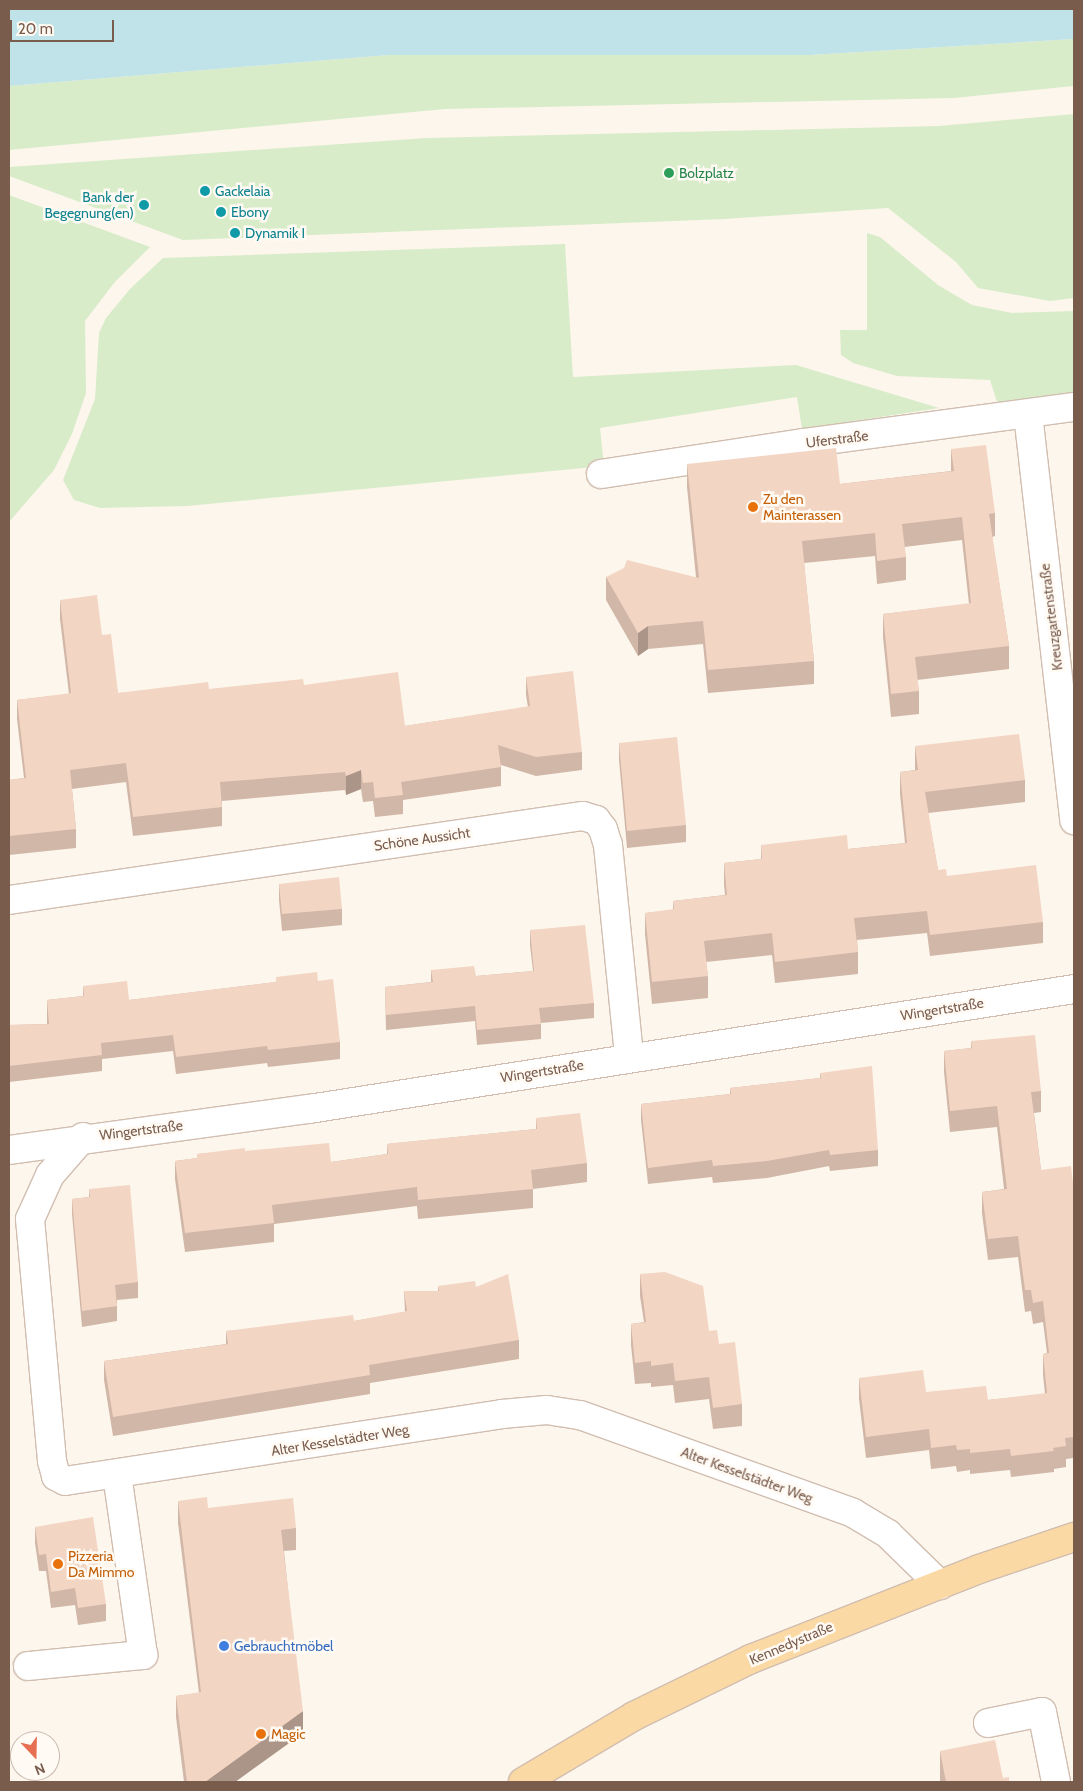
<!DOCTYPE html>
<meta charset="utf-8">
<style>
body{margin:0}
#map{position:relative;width:1083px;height:1791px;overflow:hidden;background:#fdf6ec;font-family:Cabin,sans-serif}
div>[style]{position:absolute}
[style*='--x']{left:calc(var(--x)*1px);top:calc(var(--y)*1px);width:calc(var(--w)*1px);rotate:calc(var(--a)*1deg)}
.green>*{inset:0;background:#d8ecc9}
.water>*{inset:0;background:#bfe3e8}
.roads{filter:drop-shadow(1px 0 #d1beb0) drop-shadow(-1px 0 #d1beb0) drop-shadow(0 1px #d1beb0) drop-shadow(0 -1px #d1beb0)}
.minor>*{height:28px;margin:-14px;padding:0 14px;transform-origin:14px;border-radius:14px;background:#fff}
.major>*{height:28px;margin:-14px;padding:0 14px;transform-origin:14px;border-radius:14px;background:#fbd9a5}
.wall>*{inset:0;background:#d1b7a8}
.shaded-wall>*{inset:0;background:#aa9588}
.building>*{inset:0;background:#f3d5c3}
.dots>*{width:14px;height:14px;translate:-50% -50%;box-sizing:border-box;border:2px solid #fffaf3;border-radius:50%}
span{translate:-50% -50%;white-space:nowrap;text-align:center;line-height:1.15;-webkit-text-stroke:5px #fffaf3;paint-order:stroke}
.leisure-label{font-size:14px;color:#27864d}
.left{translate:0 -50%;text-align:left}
.culture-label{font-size:14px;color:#0d838f}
.right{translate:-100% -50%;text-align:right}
.street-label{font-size:14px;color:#7a5c4d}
.food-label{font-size:14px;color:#c56008}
.shop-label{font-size:14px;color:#366cbe}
.frame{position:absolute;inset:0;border:10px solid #7a5c4d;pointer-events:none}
.north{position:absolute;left:10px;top:1731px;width:50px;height:50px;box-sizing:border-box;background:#fffaf3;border:1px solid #cabbb1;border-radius:50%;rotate:159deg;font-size:14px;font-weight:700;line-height:20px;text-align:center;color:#7a5c4d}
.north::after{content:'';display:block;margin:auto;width:18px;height:22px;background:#e76f51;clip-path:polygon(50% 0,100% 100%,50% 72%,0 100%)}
.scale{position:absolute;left:10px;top:20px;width:104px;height:22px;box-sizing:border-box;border:2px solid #7a5c4d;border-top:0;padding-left:6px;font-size:15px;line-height:18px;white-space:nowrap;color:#7a5c4d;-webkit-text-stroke:4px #fffaf3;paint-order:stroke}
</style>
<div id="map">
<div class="green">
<div style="clip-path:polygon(1074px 39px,1074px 86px,954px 98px,445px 109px,9px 150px,9px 86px,389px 55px,810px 55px)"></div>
<div style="clip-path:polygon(1074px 114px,1074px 298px,1050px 301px,978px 288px,956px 262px,888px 208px,725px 219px,183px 240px,9px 176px,9px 167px,427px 138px,939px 126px)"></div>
<div style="clip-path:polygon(9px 195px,150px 247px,114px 283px,85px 321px,86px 393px,72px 434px,54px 470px,9px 522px)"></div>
<div style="clip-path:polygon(867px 233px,880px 237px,938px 285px,972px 305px,1012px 313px,1074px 311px,1074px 392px,997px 402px,990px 380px,897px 376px,853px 363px,841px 355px,840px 330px,867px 330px)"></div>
<div style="clip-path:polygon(565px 244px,573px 377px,796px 365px,939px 408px,802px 429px,797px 397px,600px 428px,604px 466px,187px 506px,100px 508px,74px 500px,63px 480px,95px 399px,99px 333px,106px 318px,130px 289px,163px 258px)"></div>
</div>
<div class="water">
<div style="clip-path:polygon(9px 9px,1074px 9px,1074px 39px,810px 55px,389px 55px,9px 86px)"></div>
</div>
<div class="roads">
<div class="minor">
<div style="--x:1028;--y:414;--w:409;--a:83.5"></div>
<div style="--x:601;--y:474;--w:205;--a:-8.7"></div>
<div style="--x:804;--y:443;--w:272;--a:-7.6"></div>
<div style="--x:9;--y:900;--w:580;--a:-8.33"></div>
<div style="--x:583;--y:816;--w:14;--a:17"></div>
<div style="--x:596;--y:820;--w:11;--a:52"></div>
<div style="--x:603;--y:829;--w:17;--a:73"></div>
<div style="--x:608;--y:845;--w:213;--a:84.3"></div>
<div style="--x:83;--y:1137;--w:50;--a:131"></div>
<div style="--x:50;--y:1175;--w:48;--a:114.4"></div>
<div style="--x:30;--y:1219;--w:243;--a:84.8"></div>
<div style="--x:52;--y:1461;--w:16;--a:75"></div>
<div style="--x:56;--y:1476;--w:10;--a:29"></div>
<div style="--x:65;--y:1481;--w:442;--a:-8.7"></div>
<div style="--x:502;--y:1414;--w:45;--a:-5.1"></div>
<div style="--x:547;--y:1410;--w:33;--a:9"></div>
<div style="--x:580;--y:1415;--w:290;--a:19.7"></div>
<div style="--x:853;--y:1513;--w:41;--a:31"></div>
<div style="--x:888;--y:1534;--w:73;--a:44.4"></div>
<div style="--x:9;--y:1150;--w:303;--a:-7.8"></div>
<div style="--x:309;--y:1109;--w:774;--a:-8.91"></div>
<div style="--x:28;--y:1666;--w:116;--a:-5.5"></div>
<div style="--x:143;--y:1655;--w:183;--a:-98.2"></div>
<div style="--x:988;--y:1723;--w:55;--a:-11.5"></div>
<div style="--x:1042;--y:1712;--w:71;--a:78.7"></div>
</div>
<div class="major">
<div style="--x:523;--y:1782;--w:129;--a:-30.7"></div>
<div style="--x:634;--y:1716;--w:130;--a:-26"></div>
<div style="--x:751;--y:1659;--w:245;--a:-21.5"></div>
<div style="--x:979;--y:1569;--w:100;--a:-18.6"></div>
</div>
</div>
<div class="wall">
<div style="clip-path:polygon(951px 449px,995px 513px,995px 536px,992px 537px,1009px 646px,1009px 669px,917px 680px,919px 691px,919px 714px,891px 717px,883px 637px,883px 614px,969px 604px,962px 540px,904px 547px,906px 557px,906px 580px,877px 584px,875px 556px,804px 563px,814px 661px,814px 684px,708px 693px,703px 644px,648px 649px,638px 656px,606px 600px,606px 577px,696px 577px,687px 487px,687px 464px,840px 484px,951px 471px)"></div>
<div style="clip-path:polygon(60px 600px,102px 635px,118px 693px,304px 685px,405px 726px,528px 707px,526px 695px,526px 677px,582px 752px,582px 770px,536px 776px,501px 765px,501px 786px,403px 800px,403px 814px,375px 817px,373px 801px,363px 802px,361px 789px,346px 795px,345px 790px,222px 801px,222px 826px,133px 836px,126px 782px,72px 789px,76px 829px,76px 848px,9px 855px,9px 780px,24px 778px,17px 719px,17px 700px,69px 694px,60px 619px)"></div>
<div style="clip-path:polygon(619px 743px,686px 825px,686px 842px,627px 848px,619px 760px)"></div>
<div style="clip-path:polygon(915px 746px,1025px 780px,1025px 802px,928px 813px,938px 870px,947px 876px,1043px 922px,1043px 943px,930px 956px,927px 933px,857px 940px,858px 952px,858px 974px,775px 983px,772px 955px,706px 962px,708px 976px,708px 998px,652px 1004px,645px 934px,645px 913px,673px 910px,673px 901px,725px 895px,724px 884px,724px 863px,761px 859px,761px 845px,848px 849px,905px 843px,900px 794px,900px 772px,915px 770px)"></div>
<div style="clip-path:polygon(279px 884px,342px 909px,342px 925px,282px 931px,279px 900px)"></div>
<div style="clip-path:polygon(530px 930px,594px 1003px,594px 1018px,541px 1023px,541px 1039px,477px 1045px,475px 1021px,386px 1030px,385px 987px,431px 982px,431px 970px,476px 976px,533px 971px,530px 945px)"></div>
<div style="clip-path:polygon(276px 977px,318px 981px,340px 1042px,340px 1059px,268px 1067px,267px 1063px,176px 1074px,173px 1051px,102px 1059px,102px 1071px,9px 1082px,9px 1025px,47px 1024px,47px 1000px,83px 996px,83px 986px,129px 1000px,276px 982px)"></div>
<div style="clip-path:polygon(971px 1041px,1041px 1091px,1041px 1112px,1034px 1113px,1041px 1170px,1074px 1192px,1074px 1458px,1066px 1459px,1066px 1467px,1054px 1469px,1054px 1472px,1011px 1477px,1010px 1470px,970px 1474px,970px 1470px,957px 1472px,956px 1466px,931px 1469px,929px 1450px,866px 1458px,859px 1399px,859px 1378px,926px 1392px,988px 1400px,1045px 1394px,1043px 1375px,1043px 1354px,1047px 1353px,1043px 1322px,1033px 1324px,1031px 1311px,1025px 1312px,1018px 1257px,988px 1260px,982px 1213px,982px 1192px,1004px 1189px,997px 1127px,950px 1132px,944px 1072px,944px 1051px,971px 1048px)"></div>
<div style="clip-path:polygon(820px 1073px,878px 1150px,878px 1166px,830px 1171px,829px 1166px,767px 1178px,713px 1183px,712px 1177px,648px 1184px,641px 1120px,641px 1104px,730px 1094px,730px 1088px,820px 1078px)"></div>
<div style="clip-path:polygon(536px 1118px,587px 1163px,587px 1182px,533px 1189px,533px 1208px,418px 1219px,417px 1206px,274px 1224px,274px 1242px,185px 1252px,175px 1179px,175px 1161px,197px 1158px,197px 1154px,245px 1151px,331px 1162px,387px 1154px,387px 1144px,536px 1129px)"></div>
<div style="clip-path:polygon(89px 1189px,138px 1282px,138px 1298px,117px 1300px,117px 1321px,82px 1327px,72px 1214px,72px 1199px,89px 1197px)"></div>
<div style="clip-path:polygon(640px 1274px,709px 1331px,719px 1344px,742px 1404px,742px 1426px,713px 1429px,709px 1399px,675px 1403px,673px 1385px,651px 1387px,651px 1383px,635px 1384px,631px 1345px,631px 1324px,644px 1322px,640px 1296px)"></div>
<div style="clip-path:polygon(438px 1286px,476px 1287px,519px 1340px,519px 1359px,370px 1383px,370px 1394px,113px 1436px,104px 1380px,104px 1361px,226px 1344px,226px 1331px,354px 1321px,405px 1312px,404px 1291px,438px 1291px)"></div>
<div style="clip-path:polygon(178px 1501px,296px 1528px,296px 1550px,284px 1551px,303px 1733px,235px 1782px,184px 1782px,176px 1717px,176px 1696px,199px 1693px,178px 1523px)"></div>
<div style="clip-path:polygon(35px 1527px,106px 1604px,106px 1621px,78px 1625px,75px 1605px,51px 1608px,46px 1571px,39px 1571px,35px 1543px)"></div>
<div style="clip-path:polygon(940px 1751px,1003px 1778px,1009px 1782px,940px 1782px)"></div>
</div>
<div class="shaded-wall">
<div style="clip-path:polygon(648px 626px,648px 649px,638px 656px,638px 633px)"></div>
<div style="clip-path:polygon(361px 770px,361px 789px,346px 795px,346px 776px)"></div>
<div style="clip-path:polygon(303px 1711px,303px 1733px,235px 1782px,205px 1782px)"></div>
</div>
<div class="building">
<div style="clip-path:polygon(986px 445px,995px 513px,989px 514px,1009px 646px,915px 657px,919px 691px,891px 694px,883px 614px,971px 603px,962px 517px,902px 524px,906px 557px,877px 561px,875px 533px,802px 541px,814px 661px,708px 670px,703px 621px,648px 626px,638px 633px,606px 577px,624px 568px,627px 560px,699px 578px,687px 464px,836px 448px,840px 484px,954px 471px,951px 449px)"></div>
<div style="clip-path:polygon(97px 595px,102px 635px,111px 634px,118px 693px,208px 682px,209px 689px,303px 679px,304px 685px,398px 672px,405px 726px,530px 706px,526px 677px,573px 671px,582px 752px,536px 757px,498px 745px,501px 767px,401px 782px,403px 795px,375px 798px,373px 782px,363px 783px,361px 770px,346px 776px,345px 772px,220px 782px,222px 807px,133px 817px,126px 763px,70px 770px,76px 829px,9px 836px,9px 780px,26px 778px,17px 700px,71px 693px,60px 600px)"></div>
<div style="clip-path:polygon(1019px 734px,1025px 780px,925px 792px,938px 870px,946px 869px,947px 876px,1036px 865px,1043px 922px,930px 935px,927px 911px,854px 918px,858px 952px,775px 962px,772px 933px,704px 941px,708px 976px,652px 982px,645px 913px,674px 909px,673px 901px,727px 895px,724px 863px,762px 859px,761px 845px,847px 835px,848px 849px,907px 843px,900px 772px,918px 770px,915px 746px)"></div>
<div style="clip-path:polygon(677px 737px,686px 825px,627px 831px,619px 743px)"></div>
<div style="clip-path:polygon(339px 877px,342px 909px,282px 914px,279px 884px)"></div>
<div style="clip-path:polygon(585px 925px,594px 1003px,539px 1008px,541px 1024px,477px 1030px,475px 1006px,386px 1015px,385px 987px,433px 982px,431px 970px,474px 966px,476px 976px,534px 971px,530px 930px)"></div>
<div style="clip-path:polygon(317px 972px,318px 981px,333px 979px,340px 1042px,268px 1050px,267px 1046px,176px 1057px,173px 1035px,101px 1043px,102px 1055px,9px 1066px,9px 1025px,49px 1024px,47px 1000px,84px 996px,83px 986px,127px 981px,129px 1000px,276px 982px,276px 977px)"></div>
<div style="clip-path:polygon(1035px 1035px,1041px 1091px,1031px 1092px,1041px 1170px,1071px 1166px,1074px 1192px,1074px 1437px,1065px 1438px,1066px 1446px,1053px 1448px,1054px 1451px,1011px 1456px,1010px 1449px,970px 1453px,970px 1449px,957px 1450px,956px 1445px,931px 1448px,929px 1429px,866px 1437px,859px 1378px,923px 1370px,926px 1392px,986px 1386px,988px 1400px,1047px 1393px,1043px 1354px,1049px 1353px,1043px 1301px,1033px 1303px,1031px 1290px,1025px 1290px,1018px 1236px,988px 1239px,982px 1192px,1007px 1189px,997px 1106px,950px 1111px,944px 1051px,972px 1048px,971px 1041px)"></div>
<div style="clip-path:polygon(872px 1066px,878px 1150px,830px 1155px,829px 1150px,767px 1161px,713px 1166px,712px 1160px,648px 1168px,641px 1104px,731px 1094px,730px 1088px,821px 1078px,820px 1073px)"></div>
<div style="clip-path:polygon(580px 1113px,587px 1163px,531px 1170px,533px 1189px,418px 1200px,417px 1187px,272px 1205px,274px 1223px,185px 1233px,175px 1161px,197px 1158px,197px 1154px,245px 1148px,245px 1151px,329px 1143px,331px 1162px,388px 1154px,387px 1144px,394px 1143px,537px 1129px,536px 1118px)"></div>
<div style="clip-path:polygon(130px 1185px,138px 1282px,115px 1285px,117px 1306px,82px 1311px,72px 1199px,90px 1197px,89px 1189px)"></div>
<div style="clip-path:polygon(665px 1272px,703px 1286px,709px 1331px,717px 1330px,719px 1344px,735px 1342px,742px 1404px,713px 1408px,709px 1377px,675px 1381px,673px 1363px,651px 1366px,651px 1361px,635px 1363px,631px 1324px,646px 1322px,640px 1274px)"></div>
<div style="clip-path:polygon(508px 1274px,519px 1340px,369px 1365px,370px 1375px,113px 1417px,104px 1361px,228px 1344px,226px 1331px,353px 1315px,354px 1321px,407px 1311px,404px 1291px,439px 1291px,438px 1286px,475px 1281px,476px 1287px)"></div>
<div style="clip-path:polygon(207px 1497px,208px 1508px,293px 1498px,296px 1528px,281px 1530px,303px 1711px,205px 1782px,187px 1782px,176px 1696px,201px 1692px,178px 1501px)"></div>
<div style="clip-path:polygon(93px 1517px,106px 1604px,78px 1608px,75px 1588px,51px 1592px,46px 1554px,39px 1555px,35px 1527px)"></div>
<div style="clip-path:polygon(995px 1740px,1003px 1778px,1009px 1777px,1009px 1782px,946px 1782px,940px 1751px)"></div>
</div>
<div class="dots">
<div style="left:669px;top:173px;background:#2e9e5b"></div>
<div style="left:205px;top:191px;background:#0f9aa8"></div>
<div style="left:144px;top:205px;background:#0f9aa8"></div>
<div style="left:221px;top:212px;background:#0f9aa8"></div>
<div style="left:235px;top:233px;background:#0f9aa8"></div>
<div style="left:753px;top:507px;background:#e8710a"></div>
<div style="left:58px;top:1564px;background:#e8710a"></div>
<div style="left:224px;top:1646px;background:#3f7fe0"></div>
<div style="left:261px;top:1734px;background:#e8710a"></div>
</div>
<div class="leisure-label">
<span class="left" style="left:679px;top:173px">Bolzplatz</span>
</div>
<div class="culture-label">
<span class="left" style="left:215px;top:191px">Gackelaia</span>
<span class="right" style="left:134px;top:205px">Bank der<br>Begegnung(en)</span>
<span class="left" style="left:231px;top:212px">Ebony</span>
<span class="left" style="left:245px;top:233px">Dynamik I</span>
</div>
<div class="street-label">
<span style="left:837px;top:439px;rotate:-7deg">Uferstraße</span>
<span style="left:1051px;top:617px;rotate:-97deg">Kreuzgartenstraße</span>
<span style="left:422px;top:839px;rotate:-8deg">Schöne Aussicht</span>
<span style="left:942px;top:1009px;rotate:-9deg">Wingertstraße</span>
<span style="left:542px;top:1071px;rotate:-9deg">Wingertstraße</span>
<span style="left:141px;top:1130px;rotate:-7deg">Wingertstraße</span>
<span style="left:340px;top:1440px;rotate:-9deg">Alter Kesselstädter Weg</span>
<span style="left:747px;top:1475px;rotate:20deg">Alter Kesselstädter Weg</span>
<span style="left:791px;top:1643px;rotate:-23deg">Kennedystraße</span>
</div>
<div class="food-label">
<span class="left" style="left:763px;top:507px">Zu den<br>Mainterassen</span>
<span class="left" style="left:68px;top:1564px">Pizzeria<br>Da Mimmo</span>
<span class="left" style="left:271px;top:1734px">Magic</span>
</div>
<div class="shop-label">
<span class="left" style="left:234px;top:1646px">Gebrauchtmöbel</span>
</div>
<div class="frame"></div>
<div class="north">N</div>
<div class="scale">20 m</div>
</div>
